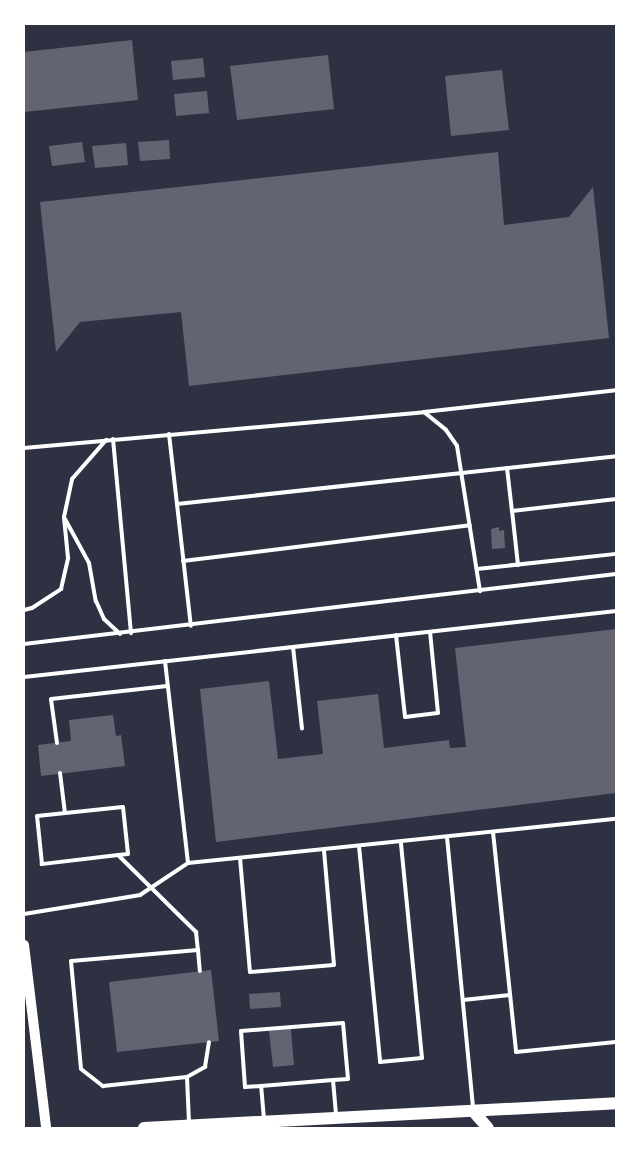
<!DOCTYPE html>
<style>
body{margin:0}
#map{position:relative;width:640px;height:1152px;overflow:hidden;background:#2d3142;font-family:"Sofia Sans Condensed",sans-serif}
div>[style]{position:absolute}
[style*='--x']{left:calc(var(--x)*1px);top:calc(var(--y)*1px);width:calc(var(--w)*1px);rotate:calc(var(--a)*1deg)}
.building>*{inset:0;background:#626471}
.service>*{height:4px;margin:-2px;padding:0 2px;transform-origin:2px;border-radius:2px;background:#fff}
.secondary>*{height:10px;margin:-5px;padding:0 5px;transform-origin:5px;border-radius:5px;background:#fff}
.primary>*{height:12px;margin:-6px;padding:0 6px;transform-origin:6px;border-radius:6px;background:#fff}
span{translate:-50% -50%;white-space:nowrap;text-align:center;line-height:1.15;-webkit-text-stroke:5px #fff;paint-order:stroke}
.frame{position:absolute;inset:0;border:25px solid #fff;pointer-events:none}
</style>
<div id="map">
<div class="building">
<div style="clip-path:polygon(132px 40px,138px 100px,24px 112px,24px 52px)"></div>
<div style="clip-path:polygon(328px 55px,334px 109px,237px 120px,230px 66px)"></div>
<div style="clip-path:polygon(203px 58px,205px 77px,173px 80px,171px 61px)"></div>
<div style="clip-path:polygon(502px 70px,509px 130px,451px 136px,445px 76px)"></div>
<div style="clip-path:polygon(207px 91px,209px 113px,176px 116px,174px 94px)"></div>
<div style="clip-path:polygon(169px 140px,170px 159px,140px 161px,138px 142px)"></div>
<div style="clip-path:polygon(82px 142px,85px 162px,52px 166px,49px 146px)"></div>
<div style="clip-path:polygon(126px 143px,128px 165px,95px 168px,92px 146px)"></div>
<div style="clip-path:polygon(498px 152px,504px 225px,569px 217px,593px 187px,609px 338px,189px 386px,181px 312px,80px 322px,56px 352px,40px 202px)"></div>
<div style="clip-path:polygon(499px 527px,499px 531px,504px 530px,505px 548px,492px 549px,491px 529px)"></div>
<div style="clip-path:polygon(616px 629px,616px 793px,216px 842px,200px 689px,269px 681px,278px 759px,323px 754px,317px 701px,378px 694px,384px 748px,449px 740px,450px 748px,466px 747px,455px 648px)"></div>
<div style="clip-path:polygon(113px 715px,116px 736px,121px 735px,125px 766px,41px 776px,38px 745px,71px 741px,69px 720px)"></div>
<div style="clip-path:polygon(211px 970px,219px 1041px,117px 1052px,109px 982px)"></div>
<div style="clip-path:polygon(280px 992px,281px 1007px,250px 1009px,249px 994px)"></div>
<div style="clip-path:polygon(291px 1029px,294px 1065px,273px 1067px,269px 1031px)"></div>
</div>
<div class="service">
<div style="--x:424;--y:412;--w:28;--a:39"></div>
<div style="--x:446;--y:430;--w:19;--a:55"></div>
<div style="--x:457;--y:446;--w:147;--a:81"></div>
<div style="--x:169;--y:434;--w:193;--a:83.5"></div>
<div style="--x:113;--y:439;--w:195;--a:84.7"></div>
<div style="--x:24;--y:448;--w:402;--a:-5.1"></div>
<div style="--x:424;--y:412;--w:193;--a:-6.5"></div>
<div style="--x:507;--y:468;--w:43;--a:83.4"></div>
<div style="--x:177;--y:504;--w:442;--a:-6.2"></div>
<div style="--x:65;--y:519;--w:50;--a:61.4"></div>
<div style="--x:89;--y:563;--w:39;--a:80"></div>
<div style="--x:96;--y:601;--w:20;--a:66"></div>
<div style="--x:104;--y:619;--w:22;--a:43"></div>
<div style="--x:183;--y:561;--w:289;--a:-7.1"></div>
<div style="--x:518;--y:565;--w:54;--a:-96.3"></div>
<div style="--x:512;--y:511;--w:105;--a:-6.6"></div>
<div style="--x:477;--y:569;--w:140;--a:-6.2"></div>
<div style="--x:24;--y:610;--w:8;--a:-14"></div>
<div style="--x:32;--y:608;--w:35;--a:-33"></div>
<div style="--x:61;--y:589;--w:32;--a:-77"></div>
<div style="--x:68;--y:558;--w:41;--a:-95.6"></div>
<div style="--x:64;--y:517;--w:39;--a:-78"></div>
<div style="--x:72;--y:479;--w:52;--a:-48.9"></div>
<div style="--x:396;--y:635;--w:82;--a:83.7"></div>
<div style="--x:405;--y:717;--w:33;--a:-7"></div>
<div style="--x:438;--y:713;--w:81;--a:-95.6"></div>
<div style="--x:24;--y:644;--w:596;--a:-6.74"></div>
<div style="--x:293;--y:647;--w:82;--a:83.7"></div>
<div style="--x:165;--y:661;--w:203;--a:83.5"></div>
<div style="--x:24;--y:677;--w:596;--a:-6.36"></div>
<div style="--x:57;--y:743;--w:44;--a:-97.8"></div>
<div style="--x:51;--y:699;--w:117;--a:-6.4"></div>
<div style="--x:60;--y:773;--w:40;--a:82.9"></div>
<div style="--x:493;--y:832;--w:221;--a:84"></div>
<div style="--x:516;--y:1052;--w:100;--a:-5.7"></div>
<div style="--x:447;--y:837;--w:273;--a:84.5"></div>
<div style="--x:359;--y:846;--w:217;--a:84.4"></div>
<div style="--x:380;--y:1062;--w:42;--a:-5.4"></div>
<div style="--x:422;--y:1058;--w:217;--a:-95.6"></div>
<div style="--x:118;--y:855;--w:77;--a:173.2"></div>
<div style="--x:42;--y:864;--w:48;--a:-95.9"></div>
<div style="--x:37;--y:816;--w:86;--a:-6"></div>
<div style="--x:123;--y:807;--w:47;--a:83.9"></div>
<div style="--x:128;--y:854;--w:10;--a:174"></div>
<div style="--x:118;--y:855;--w:110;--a:44.6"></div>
<div style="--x:196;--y:932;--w:18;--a:84"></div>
<div style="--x:198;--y:950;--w:127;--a:175"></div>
<div style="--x:71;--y:961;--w:108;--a:84.7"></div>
<div style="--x:81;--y:1069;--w:28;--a:38"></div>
<div style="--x:103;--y:1086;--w:84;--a:-6.1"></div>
<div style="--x:187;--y:1077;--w:46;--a:87.5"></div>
<div style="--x:240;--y:858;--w:114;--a:85"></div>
<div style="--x:250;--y:972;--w:84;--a:-4.8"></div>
<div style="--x:334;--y:965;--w:115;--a:-95"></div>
<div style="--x:24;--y:914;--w:118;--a:-9.3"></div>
<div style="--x:140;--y:895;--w:58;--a:-33.7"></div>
<div style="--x:188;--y:863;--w:430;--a:-5.9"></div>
<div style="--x:198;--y:950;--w:21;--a:85"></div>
<div style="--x:463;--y:1000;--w:47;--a:-6.1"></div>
<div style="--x:187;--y:1077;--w:21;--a:-29"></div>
<div style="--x:205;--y:1067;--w:25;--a:-81"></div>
<div style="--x:261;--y:1086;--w:16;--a:176"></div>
<div style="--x:245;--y:1087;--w:56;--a:-94.1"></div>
<div style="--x:241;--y:1031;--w:102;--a:-4.5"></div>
<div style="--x:343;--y:1023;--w:56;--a:84.9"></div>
<div style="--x:348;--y:1079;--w:15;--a:176"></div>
<div style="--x:264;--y:1119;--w:33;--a:-95"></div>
<div style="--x:261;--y:1086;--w:72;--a:-4.8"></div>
<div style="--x:333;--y:1080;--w:36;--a:85"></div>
</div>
<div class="secondary">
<div style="--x:24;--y:945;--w:184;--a:83.1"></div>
</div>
<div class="primary">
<div style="--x:474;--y:1112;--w:21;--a:49"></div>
<div style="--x:144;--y:1128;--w:473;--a:-3"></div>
</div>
<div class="frame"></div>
</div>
